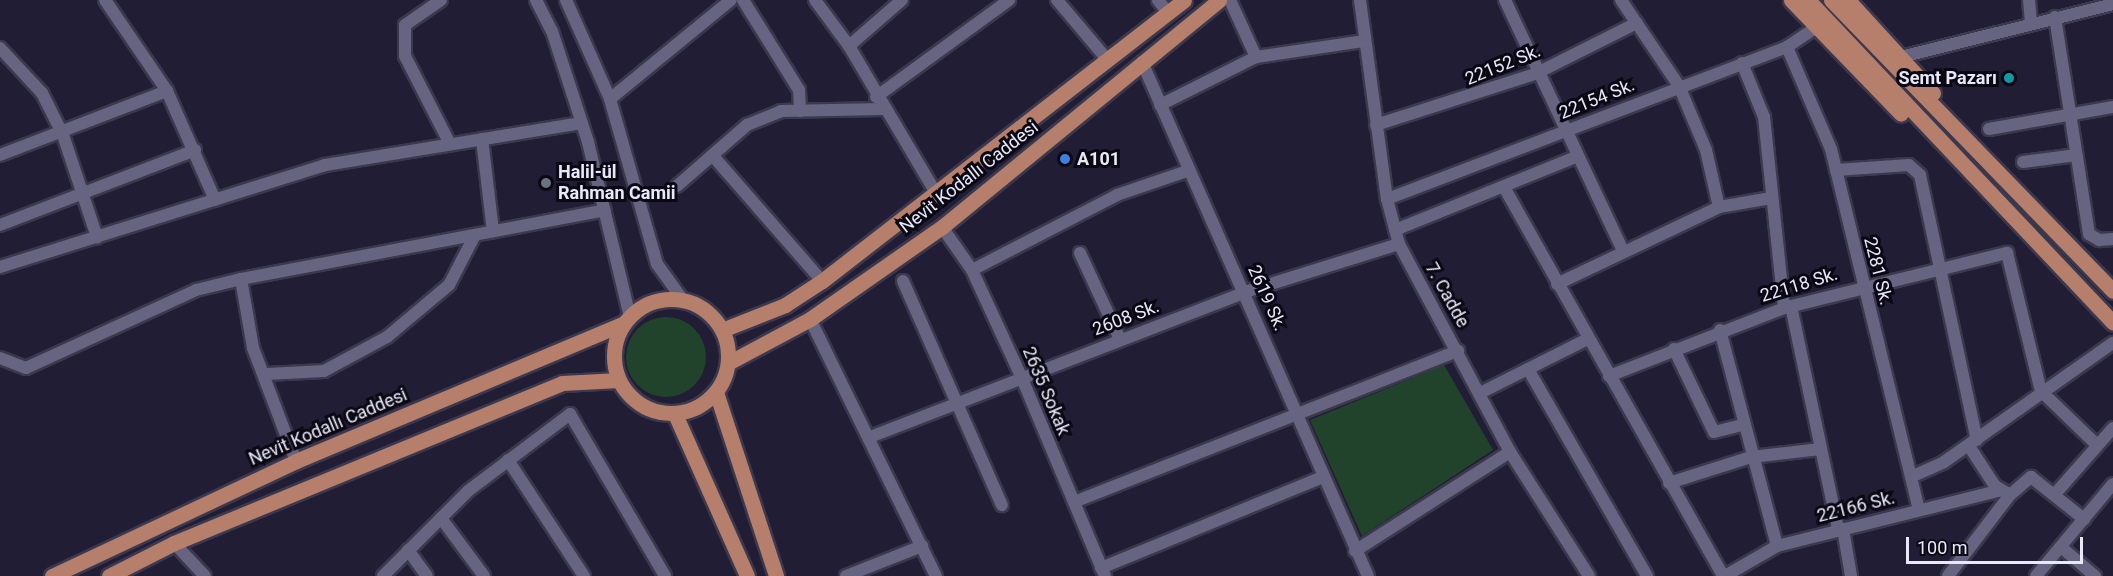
<!DOCTYPE html>
<meta charset="utf-8">
<style>
body{margin:0}
#map{position:relative;width:2113px;height:576px;overflow:hidden;background:#201d35;font-family:Roboto,sans-serif}
div>[style]{position:absolute}
[style*='--x']{left:calc(var(--x)*1px);top:calc(var(--y)*1px);width:calc(var(--w)*1px);rotate:calc(var(--a)*1deg)}
.green>*{inset:0;background:#21432c}
.round{border-radius:50%}
.roads{filter:drop-shadow(2px 0 #3c384d) drop-shadow(-2px 0 #3c384d) drop-shadow(0 2px #3c384d) drop-shadow(0 -2px #3c384d)}
.minor>*{height:12px;margin:-6px;padding:0 6px;transform-origin:6px;border-radius:6px;background:#676481}
.major>*{height:15px;margin:-7.5px;padding:0 7.5px;transform-origin:7.5px;border-radius:7.5px;background:#b67f6b}
.major>.ring{margin:-7.5px;padding:0;box-sizing:content-box;background:none;border:15px solid #b67f6b;border-radius:50%}
.dots>*{width:16px;height:16px;translate:-50% -50%;box-sizing:border-box;border:3px solid #0a0913;border-radius:50%}
span{translate:-50% -50%;white-space:nowrap;text-align:center;line-height:1.15;-webkit-text-stroke:6px #0a0913;paint-order:stroke}
.street-label{font-size:18px;color:#e9e8f9}
.poi-label{font-size:18px;color:#e9e8f9;font-weight:700}
.right{translate:-100% -50%;text-align:right}
.left{translate:0 -50%;text-align:left}
.scale{position:absolute;left:1906px;top:537px;width:177px;height:27px;box-sizing:border-box;border:3px solid #e9e8f9;border-top:0;padding-left:8px;font-size:18px;line-height:21px;white-space:nowrap;color:#e9e8f9;-webkit-text-stroke:4px #0a0913;paint-order:stroke}
</style>
<div id="map">
<div class="green">
<div class="round" style="left:626px;top:317px;width:80px;height:80px"></div>
<div style="clip-path:polygon(1444px 365px,1493px 450px,1362px 536px,1310px 420px)"></div>
</div>
<div class="roads">
<div class="minor">
<div style="--x:105;--y:0;--w:110;--a:55.7"></div>
<div style="--x:167;--y:91;--w:119;--a:66.2"></div>
<div style="--x:441;--y:0;--w:44;--a:145.2"></div>
<div style="--x:405;--y:25;--w:31;--a:90"></div>
<div style="--x:405;--y:56;--w:99;--a:62.9"></div>
<div style="--x:536;--y:0;--w:35;--a:63"></div>
<div style="--x:552;--y:31;--w:117;--a:72"></div>
<div style="--x:588;--y:142;--w:180;--a:76.5"></div>
<div style="--x:566;--y:0;--w:108;--a:66"></div>
<div style="--x:610;--y:99;--w:172;--a:74.1"></div>
<div style="--x:657;--y:264;--w:44;--a:54.2"></div>
<div style="--x:743;--y:0;--w:106;--a:58.1"></div>
<div style="--x:799;--y:90;--w:21;--a:87"></div>
<div style="--x:815;--y:0;--w:57;--a:53.5"></div>
<div style="--x:849;--y:46;--w:167;--a:59.4"></div>
<div style="--x:1057;--y:0;--w:76;--a:49.8"></div>
<div style="--x:1158;--y:0;--w:16;--a:52"></div>
<div style="--x:1230;--y:0;--w:63;--a:65.5"></div>
<div style="--x:1360;--y:0;--w:201;--a:82.3"></div>
<div style="--x:1387;--y:199;--w:47;--a:75.1"></div>
<div style="--x:1399;--y:244;--w:236;--a:61.9"></div>
<div style="--x:1510;--y:452;--w:147;--a:57.5"></div>
<div style="--x:1505;--y:0;--w:277;--a:64.8"></div>
<div style="--x:1621;--y:0;--w:104;--a:56"></div>
<div style="--x:1679;--y:86;--w:69;--a:67.1"></div>
<div style="--x:1706;--y:150;--w:58;--a:77.2"></div>
<div style="--x:2029;--y:0;--w:23;--a:85"></div>
<div style="--x:2055;--y:17;--w:220;--a:81.1"></div>
<div style="--x:2089;--y:234;--w:12;--a:31"></div>
<div style="--x:2099;--y:240;--w:14;--a:-4"></div>
<div style="--x:849;--y:46;--w:70;--a:-41"></div>
<div style="--x:1787;--y:47;--w:111;--a:66.7"></div>
<div style="--x:1831;--y:149;--w:371;--a:76.3"></div>
<div style="--x:0;--y:48;--w:62;--a:47"></div>
<div style="--x:42;--y:93;--w:47;--a:63.4"></div>
<div style="--x:63;--y:135;--w:108;--a:71.6"></div>
<div style="--x:1901;--y:57;--w:219;--a:-14"></div>
<div style="--x:1142;--y:62;--w:561;--a:66.27"></div>
<div style="--x:1742;--y:63;--w:58;--a:67.8"></div>
<div style="--x:1764;--y:117;--w:192;--a:84"></div>
<div style="--x:876;--y:97;--w:165;--a:-36.1"></div>
<div style="--x:610;--y:99;--w:156;--a:-39.3"></div>
<div style="--x:1160;--y:105;--w:107;--a:-26.6"></div>
<div style="--x:1256;--y:57;--w:110;--a:-8.4"></div>
<div style="--x:1376;--y:125;--w:167;--a:-17.8"></div>
<div style="--x:1535;--y:74;--w:114;--a:-26.6"></div>
<div style="--x:1989;--y:129;--w:126;--a:-10.1"></div>
<div style="--x:482;--y:139;--w:93;--a:83.2"></div>
<div style="--x:0;--y:155;--w:179;--a:-21"></div>
<div style="--x:713;--y:156;--w:166;--a:48.9"></div>
<div style="--x:2023;--y:162;--w:54;--a:-7.4"></div>
<div style="--x:1836;--y:170;--w:73;--a:-3.9"></div>
<div style="--x:1909;--y:165;--w:15;--a:42"></div>
<div style="--x:1920;--y:175;--w:271;--a:77.9"></div>
<div style="--x:677;--y:186;--w:93;--a:-41.1"></div>
<div style="--x:747;--y:125;--w:37;--a:-22"></div>
<div style="--x:781;--y:111;--w:102;--a:-1.1"></div>
<div style="--x:1504;--y:187;--w:446;--a:60.6"></div>
<div style="--x:1387;--y:199;--w:428;--a:-20.8"></div>
<div style="--x:1787;--y:47;--w:36;--a:-34"></div>
<div style="--x:0;--y:225;--w:209;--a:-21"></div>
<div style="--x:942;--y:227;--w:52;--a:55.1"></div>
<div style="--x:972;--y:270;--w:117;--a:65.2"></div>
<div style="--x:1021;--y:376;--w:217;--a:67.2"></div>
<div style="--x:1395;--y:230;--w:195;--a:-22"></div>
<div style="--x:1080;--y:253;--w:95;--a:65.1"></div>
<div style="--x:0;--y:267;--w:341;--a:-17.4"></div>
<div style="--x:325;--y:165;--w:260;--a:-9.3"></div>
<div style="--x:972;--y:270;--w:163;--a:-27.3"></div>
<div style="--x:1117;--y:195;--w:74;--a:-18.9"></div>
<div style="--x:241;--y:279;--w:70;--a:80.1"></div>
<div style="--x:253;--y:348;--w:121;--a:69.2"></div>
<div style="--x:903;--y:281;--w:245;--a:66.2"></div>
<div style="--x:1557;--y:284;--w:179;--a:-25.4"></div>
<div style="--x:1719;--y:207;--w:53;--a:-9.8"></div>
<div style="--x:1791;--y:306;--w:228;--a:78.1"></div>
<div style="--x:810;--y:319;--w:286;--a:63.9"></div>
<div style="--x:1720;--y:330;--w:223;--a:75.2"></div>
<div style="--x:1674;--y:349;--w:92;--a:64.3"></div>
<div style="--x:1714;--y:432;--w:29;--a:-14"></div>
<div style="--x:0;--y:358;--w:28;--a:21"></div>
<div style="--x:26;--y:368;--w:187;--a:-24.6"></div>
<div style="--x:196;--y:290;--w:46;--a:-13.7"></div>
<div style="--x:241;--y:279;--w:370;--a:-10.7"></div>
<div style="--x:1528;--y:369;--w:239;--a:60.1"></div>
<div style="--x:267;--y:374;--w:57;--a:-3"></div>
<div style="--x:324;--y:371;--w:72;--a:-28.4"></div>
<div style="--x:387;--y:337;--w:81;--a:-40"></div>
<div style="--x:449;--y:285;--w:56;--a:-62.5"></div>
<div style="--x:1609;--y:376;--w:188;--a:-21.2"></div>
<div style="--x:1784;--y:308;--w:230;--a:-13.9"></div>
<div style="--x:2007;--y:253;--w:142;--a:76.2"></div>
<div style="--x:2041;--y:391;--w:78;--a:44"></div>
<div style="--x:1482;--y:392;--w:119;--a:-26.6"></div>
<div style="--x:870;--y:437;--w:402;--a:-21.1"></div>
<div style="--x:1245;--y:292;--w:161;--a:-17.3"></div>
<div style="--x:1969;--y:446;--w:48;--a:57"></div>
<div style="--x:1995;--y:486;--w:17;--a:31"></div>
<div style="--x:2010;--y:495;--w:28;--a:-41"></div>
<div style="--x:2031;--y:477;--w:68;--a:38.4"></div>
<div style="--x:508;--y:460;--w:139;--a:56.8"></div>
<div style="--x:1913;--y:476;--w:34;--a:-24"></div>
<div style="--x:1944;--y:462;--w:207;--a:-35.2"></div>
<div style="--x:1669;--y:483;--w:86;--a:-17.6"></div>
<div style="--x:1751;--y:457;--w:70;--a:-6.5"></div>
<div style="--x:2055;--y:494;--w:88;--a:-48.7"></div>
<div style="--x:1074;--y:502;--w:413;--a:-21.5"></div>
<div style="--x:441;--y:518;--w:72;--a:53.4"></div>
<div style="--x:1843;--y:529;--w:48;--a:80.3"></div>
<div style="--x:174;--y:543;--w:45;--a:46.8"></div>
<div style="--x:2061;--y:547;--w:45;--a:40.5"></div>
<div style="--x:408;--y:550;--w:32;--a:54"></div>
<div style="--x:1355;--y:551;--w:184;--a:-32.6"></div>
<div style="--x:1101;--y:568;--w:240;--a:-22.3"></div>
<div style="--x:383;--y:576;--w:120;--a:-45"></div>
<div style="--x:468;--y:491;--w:128;--a:-37"></div>
<div style="--x:570;--y:414;--w:188;--a:59.6"></div>
<div style="--x:846;--y:576;--w:82;--a:-21.5"></div>
<div style="--x:1725;--y:576;--w:60;--a:-30"></div>
<div style="--x:1777;--y:546;--w:231;--a:-14"></div>
<div style="--x:1948;--y:576;--w:102;--a:-52.6"></div>
<div style="--x:2036;--y:576;--w:120;--a:-50.1"></div>
</div>
<div class="major">
<div style="--x:1791;--y:0;--w:158;--a:46"></div>
<div style="--x:1808;--y:0;--w:444;--a:46.6"></div>
<div style="--x:1831;--y:0;--w:405;--a:45.9"></div>
<div style="--x:1848;--y:0;--w:126;--a:47.6"></div>
<div class="ring" style="left:614px;top:299px;width:99px;height:99px"></div>
<div style="--x:722;--y:330;--w:68;--a:-21.6"></div>
<div style="--x:785;--y:305;--w:44;--a:-33"></div>
<div style="--x:822;--y:281;--w:458;--a:-37.8"></div>
<div style="--x:728;--y:363;--w:93;--a:-28.2"></div>
<div style="--x:810;--y:319;--w:161;--a:-34.9"></div>
<div style="--x:942;--y:227;--w:358;--a:-39.3"></div>
<div style="--x:716;--y:392;--w:194;--a:71.9"></div>
<div style="--x:675;--y:414;--w:177;--a:66"></div>
<div style="--x:52;--y:576;--w:270;--a:-25.2"></div>
<div style="--x:296;--y:461;--w:356;--a:-22.8"></div>
<div style="--x:109;--y:576;--w:73;--a:-26.9"></div>
<div style="--x:174;--y:543;--w:420;--a:-22.4"></div>
<div style="--x:562;--y:383;--w:57;--a:-3"></div>
</div>
</div>
<div class="dots">
<div style="left:2009px;top:78px;background:#0f9aa8"></div>
<div style="left:1065px;top:159px;background:#3f7fe0"></div>
<div style="left:546px;top:183px;background:#6b7280"></div>
</div>
<div class="street-label">
<span style="left:1503px;top:65px;rotate:-22deg">22152 Sk.</span>
<span style="left:1597px;top:99px;rotate:-22deg">22154 Sk.</span>
<span style="left:969px;top:177px;rotate:-38deg">Nevit Kodallı Caddesi</span>
<span style="left:1878px;top:271px;rotate:76deg">2281 Sk.</span>
<span style="left:1799px;top:285px;rotate:-17deg">22118 Sk.</span>
<span style="left:1447px;top:295px;rotate:61deg">7. Cadde</span>
<span style="left:1267px;top:298px;rotate:66deg">2619 Sk.</span>
<span style="left:1126px;top:318px;rotate:-21deg">2608 Sk.</span>
<span style="left:1046px;top:391px;rotate:67deg">2635 Sokak</span>
<span style="left:328px;top:427px;rotate:-23deg">Nevit Kodallı Caddesi</span>
<span style="left:1856px;top:507px;rotate:-14deg">22166 Sk.</span>
</div>
<div class="poi-label">
<span class="right" style="left:1997px;top:78px">Semt Pazarı</span>
<span class="left" style="left:1077px;top:159px">A101</span>
<span class="left" style="left:558px;top:183px">Halil-ül<br>Rahman Camii</span>
</div>
<div class="scale">100 m</div>
</div>
